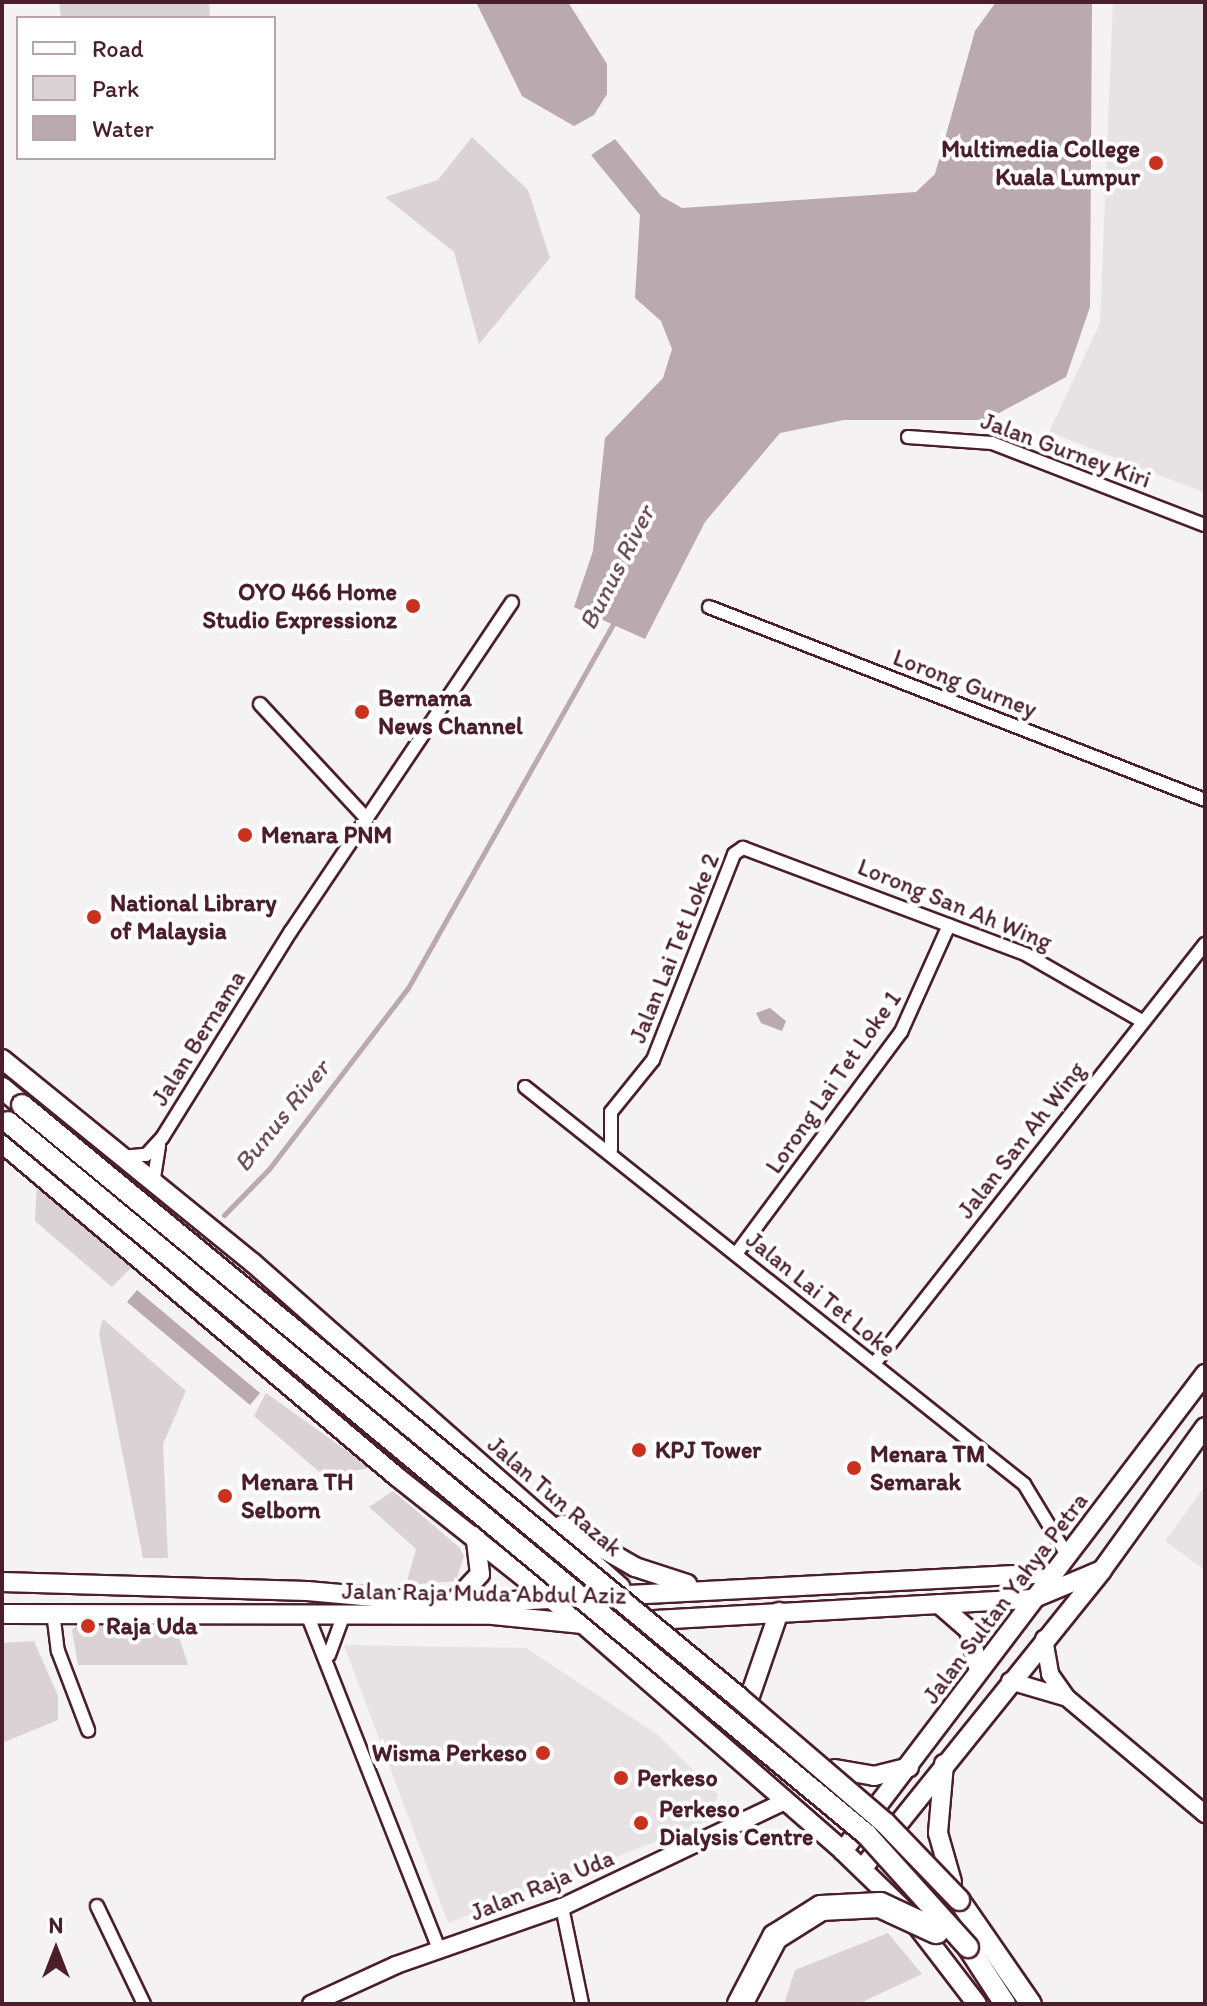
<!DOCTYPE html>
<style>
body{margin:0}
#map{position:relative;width:1207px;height:2006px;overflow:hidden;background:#f4f2f2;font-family:Itim,sans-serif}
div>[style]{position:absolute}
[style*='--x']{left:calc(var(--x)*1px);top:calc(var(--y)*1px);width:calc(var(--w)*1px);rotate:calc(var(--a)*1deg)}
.built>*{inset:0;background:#e7e2e3}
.green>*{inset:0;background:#dbd2d5}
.water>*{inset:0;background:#baa9ae}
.stream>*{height:5px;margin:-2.5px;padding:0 2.5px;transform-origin:2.5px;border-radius:2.5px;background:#baa9ae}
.roads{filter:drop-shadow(2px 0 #4a1f2b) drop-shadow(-2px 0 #4a1f2b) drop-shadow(0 2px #4a1f2b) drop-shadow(0 -2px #4a1f2b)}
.minor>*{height:12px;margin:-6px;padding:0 6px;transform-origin:6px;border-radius:6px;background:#fff}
.tertiary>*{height:16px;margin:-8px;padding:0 8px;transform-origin:8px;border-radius:8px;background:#fff}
.secondary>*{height:18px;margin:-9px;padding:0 9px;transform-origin:9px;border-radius:9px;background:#fff}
.primary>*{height:20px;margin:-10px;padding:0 10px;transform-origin:10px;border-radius:10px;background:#fff}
.bridges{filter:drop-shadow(2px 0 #4a1f2b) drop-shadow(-2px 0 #4a1f2b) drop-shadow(0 2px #4a1f2b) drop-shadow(0 -2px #4a1f2b)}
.primary-bridge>*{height:20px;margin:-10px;padding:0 10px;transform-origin:10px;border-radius:10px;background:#fff}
.motorway-bridge>*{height:24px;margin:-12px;padding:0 12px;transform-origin:12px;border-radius:12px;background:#fff}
.dots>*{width:22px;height:22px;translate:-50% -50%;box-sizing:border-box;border:4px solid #fff;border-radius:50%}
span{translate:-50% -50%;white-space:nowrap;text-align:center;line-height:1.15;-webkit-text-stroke:8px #fff;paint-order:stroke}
.poi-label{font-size:24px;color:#4a1f2b;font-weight:700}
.right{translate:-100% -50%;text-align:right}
.left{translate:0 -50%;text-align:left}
.street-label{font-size:24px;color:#4a1f2b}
.water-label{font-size:26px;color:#714f59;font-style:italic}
.frame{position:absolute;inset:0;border:4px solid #4a1f2b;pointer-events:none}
.legend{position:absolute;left:16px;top:16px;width:260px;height:144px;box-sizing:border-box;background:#fff;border:2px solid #b7a5aa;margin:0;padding:10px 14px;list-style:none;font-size:24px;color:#4a1f2b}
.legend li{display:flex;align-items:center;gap:16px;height:40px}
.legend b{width:40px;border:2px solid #b7a5aa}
.north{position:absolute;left:16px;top:1910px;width:80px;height:80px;-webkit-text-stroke:6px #fff;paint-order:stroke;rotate:0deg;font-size:22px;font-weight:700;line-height:32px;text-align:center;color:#4a1f2b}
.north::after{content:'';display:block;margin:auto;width:28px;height:36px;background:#4a1f2b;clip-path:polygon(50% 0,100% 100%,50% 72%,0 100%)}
</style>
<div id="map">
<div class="built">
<div style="clip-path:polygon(1113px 2px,1205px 2px,1205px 493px,1049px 432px,1100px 323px)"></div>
<div style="clip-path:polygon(1205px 1486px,1205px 1570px,1165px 1541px)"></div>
<div style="clip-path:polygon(344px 1645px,526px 1648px,658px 1735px,718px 1795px,708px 1821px,448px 1923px)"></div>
</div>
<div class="green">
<div style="clip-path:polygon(59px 2px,209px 2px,210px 18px,61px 18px)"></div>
<div style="clip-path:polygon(472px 137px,528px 190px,550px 258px,479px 344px,454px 252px,385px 197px,438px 180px)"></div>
<div style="clip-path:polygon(37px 1182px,132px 1267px,112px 1287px,35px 1221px)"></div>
<div style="clip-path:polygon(103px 1319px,186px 1391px,163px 1444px,168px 1558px,143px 1558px,99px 1334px)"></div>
<div style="clip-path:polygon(266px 1393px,371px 1468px,323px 1475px,254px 1416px)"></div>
<div style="clip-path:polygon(393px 1491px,459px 1547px,464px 1556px,456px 1581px,406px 1585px,416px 1549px,369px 1507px)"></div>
<div style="clip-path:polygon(80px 1622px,176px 1627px,188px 1665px,78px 1665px,72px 1630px)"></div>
<div style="clip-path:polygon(34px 1641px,58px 1696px,58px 1720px,2px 1743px,2px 1643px)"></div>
<div style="clip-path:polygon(888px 1933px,922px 1974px,858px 2004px,784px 2004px,795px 1970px)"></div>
</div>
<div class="water">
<div style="clip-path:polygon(476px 2px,568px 2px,607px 64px,607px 94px,594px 115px,574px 126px,522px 96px)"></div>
<div style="clip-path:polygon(996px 2px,1092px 2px,1090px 307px,1066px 377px,986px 420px,844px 420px,780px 433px,705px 522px,645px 639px,574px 607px,593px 551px,605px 438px,663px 378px,672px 349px,661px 321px,635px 298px,640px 215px,591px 155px,615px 139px,661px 196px,682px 208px,916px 192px,935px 174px,975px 31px)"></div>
<div style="clip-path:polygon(770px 1008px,786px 1021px,782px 1031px,761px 1023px,756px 1013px)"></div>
<div style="clip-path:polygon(137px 1290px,260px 1393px,250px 1405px,127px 1302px)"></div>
</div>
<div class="stream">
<div style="--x:224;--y:1215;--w:64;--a:-45.6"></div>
<div style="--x:269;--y:1169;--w:228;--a:-52.5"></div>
<div style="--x:408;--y:988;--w:422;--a:-60.6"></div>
</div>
<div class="roads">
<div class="minor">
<div style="--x:908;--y:437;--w:84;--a:4.1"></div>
<div style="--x:992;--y:443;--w:228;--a:21.1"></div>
<div style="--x:709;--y:607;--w:532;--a:21.26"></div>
<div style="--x:260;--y:704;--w:157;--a:47.1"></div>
<div style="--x:525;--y:1087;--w:638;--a:38.51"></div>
<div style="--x:1024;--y:1484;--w:83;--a:58.8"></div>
<div style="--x:611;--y:1150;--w:38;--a:-90"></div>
<div style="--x:611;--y:1112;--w:67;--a:-51.1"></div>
<div style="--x:653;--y:1060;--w:221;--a:-68.5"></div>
<div style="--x:734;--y:854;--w:11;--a:-34"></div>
<div style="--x:743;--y:848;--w:303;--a:20.6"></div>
<div style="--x:1027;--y:955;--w:133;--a:29.9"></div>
<div style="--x:121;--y:1157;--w:25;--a:-5"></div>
<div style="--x:146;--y:1155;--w:23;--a:-47"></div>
<div style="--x:162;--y:1138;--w:244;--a:-58.1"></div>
<div style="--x:291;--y:931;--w:396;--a:-56.1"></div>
<div style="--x:153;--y:1184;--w:39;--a:-81"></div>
<div style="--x:736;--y:1254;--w:277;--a:-53.4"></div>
<div style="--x:901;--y:1032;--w:117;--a:-65.8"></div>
<div style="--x:874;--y:1364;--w:535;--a:-51.76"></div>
<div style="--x:53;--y:1612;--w:39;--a:83"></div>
<div style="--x:58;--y:1651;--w:85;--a:69.2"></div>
<div style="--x:307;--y:1614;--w:362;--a:68.5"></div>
<div style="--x:329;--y:1655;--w:44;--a:-69.9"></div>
<div style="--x:97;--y:1906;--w:109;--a:64.4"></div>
<div style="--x:562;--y:1907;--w:99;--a:78.3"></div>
</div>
<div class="tertiary">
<div style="--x:1044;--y:1639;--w:36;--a:80"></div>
<div style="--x:1050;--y:1674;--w:28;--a:55"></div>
<div style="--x:1066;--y:1697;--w:182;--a:40.1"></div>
<div style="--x:1010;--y:1681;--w:56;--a:16.5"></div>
<div style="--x:311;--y:2004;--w:94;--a:-24.6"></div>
<div style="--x:396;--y:1965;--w:176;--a:-19.3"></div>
<div style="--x:562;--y:1907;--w:247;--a:-25.4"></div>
</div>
<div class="secondary">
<div style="--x:2;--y:1059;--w:323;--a:39.1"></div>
<div style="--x:253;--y:1263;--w:490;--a:41.4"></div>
<div style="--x:2;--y:1143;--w:516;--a:40.2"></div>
<div style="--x:396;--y:1476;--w:238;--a:38.4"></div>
<div style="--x:583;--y:1624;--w:345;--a:41.1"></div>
<div style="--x:843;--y:1851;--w:91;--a:44.1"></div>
<div style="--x:908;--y:1914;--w:113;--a:52.5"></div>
<div style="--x:562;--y:1525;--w:84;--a:29.9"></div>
<div style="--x:635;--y:1567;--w:55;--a:18.1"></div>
<div style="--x:2;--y:1582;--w:305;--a:1.7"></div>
<div style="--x:307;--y:1591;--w:146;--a:5.1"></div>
<div style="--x:452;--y:1604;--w:602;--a:-2.95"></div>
<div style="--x:452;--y:1604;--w:41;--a:-47"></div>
<div style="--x:480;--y:1574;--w:38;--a:-97"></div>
<div style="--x:939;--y:1604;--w:40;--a:41"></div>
<div style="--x:969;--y:1630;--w:42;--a:76.3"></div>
<div style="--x:2;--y:1614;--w:491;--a:0.1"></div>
<div style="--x:493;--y:1615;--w:90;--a:5.7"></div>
<div style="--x:583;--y:1624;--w:450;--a:-3.2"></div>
<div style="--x:1032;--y:1599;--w:76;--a:-22.5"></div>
<div style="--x:750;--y:1696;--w:89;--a:-71"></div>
<div style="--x:944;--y:1764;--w:69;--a:95"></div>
<div style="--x:938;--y:1833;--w:51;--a:74.1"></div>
<div style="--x:835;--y:1769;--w:40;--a:10"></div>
<div style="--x:874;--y:1776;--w:36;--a:-14"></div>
<div style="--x:843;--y:1851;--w:599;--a:-52.8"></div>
<div style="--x:862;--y:1869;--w:383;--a:-51.2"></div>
<div style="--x:1102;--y:1570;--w:176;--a:-54.2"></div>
</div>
<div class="primary">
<div style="--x:2;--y:1088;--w:26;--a:40"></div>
<div style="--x:959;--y:1900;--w:126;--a:55.3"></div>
<div style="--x:968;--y:1947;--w:68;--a:57"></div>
</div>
</div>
<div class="bridges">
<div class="primary-bridge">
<div style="--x:22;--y:1105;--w:929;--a:39.58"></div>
<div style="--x:738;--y:1697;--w:194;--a:40.6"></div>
<div style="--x:885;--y:1823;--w:107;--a:46.1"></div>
<div style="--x:8;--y:1122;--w:1116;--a:39.69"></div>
<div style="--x:867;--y:1835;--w:151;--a:48"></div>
</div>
<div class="motorway-bridge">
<div style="--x:740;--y:2004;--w:76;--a:-62.4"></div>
<div style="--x:775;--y:1937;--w:54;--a:-32.2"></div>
<div style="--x:821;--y:1908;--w:59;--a:-2.9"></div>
<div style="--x:880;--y:1905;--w:62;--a:24.9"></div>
</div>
</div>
<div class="dots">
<div style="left:1156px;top:163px;background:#c8321e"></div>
<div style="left:413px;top:606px;background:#c8321e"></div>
<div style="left:362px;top:712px;background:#c8321e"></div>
<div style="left:245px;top:835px;background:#c8321e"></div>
<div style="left:94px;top:917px;background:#c8321e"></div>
<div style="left:639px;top:1450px;background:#c8321e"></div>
<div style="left:854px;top:1468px;background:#c8321e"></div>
<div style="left:225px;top:1496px;background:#c8321e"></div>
<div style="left:88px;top:1626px;background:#c8321e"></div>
<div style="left:543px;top:1753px;background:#c8321e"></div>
<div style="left:621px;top:1778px;background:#c8321e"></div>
<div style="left:641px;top:1823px;background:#c8321e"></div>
</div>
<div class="poi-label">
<span class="right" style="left:1140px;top:163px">Multimedia College<br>Kuala Lumpur</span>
<span class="right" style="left:397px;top:606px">OYO 466 Home<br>Studio Expressionz</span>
<span class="left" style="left:378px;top:712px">Bernama<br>News Channel</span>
<span class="left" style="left:261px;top:835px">Menara PNM</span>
<span class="left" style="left:110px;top:917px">National Library<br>of Malaysia</span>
<span class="left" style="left:655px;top:1450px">KPJ Tower</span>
<span class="left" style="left:870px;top:1468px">Menara TM<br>Semarak</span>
<span class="left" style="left:241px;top:1496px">Menara TH<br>Selborn</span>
<span class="left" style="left:106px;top:1626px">Raja Uda</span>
<span class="right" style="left:527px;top:1753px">Wisma Perkeso</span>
<span class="left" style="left:637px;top:1778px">Perkeso</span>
<span class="left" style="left:659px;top:1823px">Perkeso<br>Dialysis Centre</span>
</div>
<div class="street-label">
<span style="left:1066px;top:450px;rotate:20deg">Jalan Gurney Kiri</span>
<span style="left:965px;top:683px;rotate:21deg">Lorong Gurney</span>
<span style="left:955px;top:904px;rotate:22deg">Lorong San Ah Wing</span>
<span style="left:674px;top:948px;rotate:-68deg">Jalan Lai Tet Loke 2</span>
<span style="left:198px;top:1038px;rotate:-58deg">Jalan Bernama</span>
<span style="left:833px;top:1082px;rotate:-55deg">Lorong Lai Tet Loke 1</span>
<span style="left:1021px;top:1140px;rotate:-52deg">Jalan San Ah Wing</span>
<span style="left:821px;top:1294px;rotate:39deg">Jalan Lai Tet Loke</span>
<span style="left:555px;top:1496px;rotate:41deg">Jalan Tun Razak</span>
<span style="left:484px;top:1593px;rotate:1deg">Jalan Raja Muda Abdul Aziz</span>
<span style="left:1005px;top:1598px;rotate:-53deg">Jalan Sultan Yahya Petra</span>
<span style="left:542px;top:1885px;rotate:-22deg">Jalan Raja Uda</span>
</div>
<div class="water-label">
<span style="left:617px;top:568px;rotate:-63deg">Bunus River</span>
<span style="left:282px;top:1116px;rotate:-51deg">Bunus River</span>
</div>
<div class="frame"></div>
<ul class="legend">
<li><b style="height:10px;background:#fff"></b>Road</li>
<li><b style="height:22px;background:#dbd2d5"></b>Park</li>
<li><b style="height:22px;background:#baa9ae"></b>Water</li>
</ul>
<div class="north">N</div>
</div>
